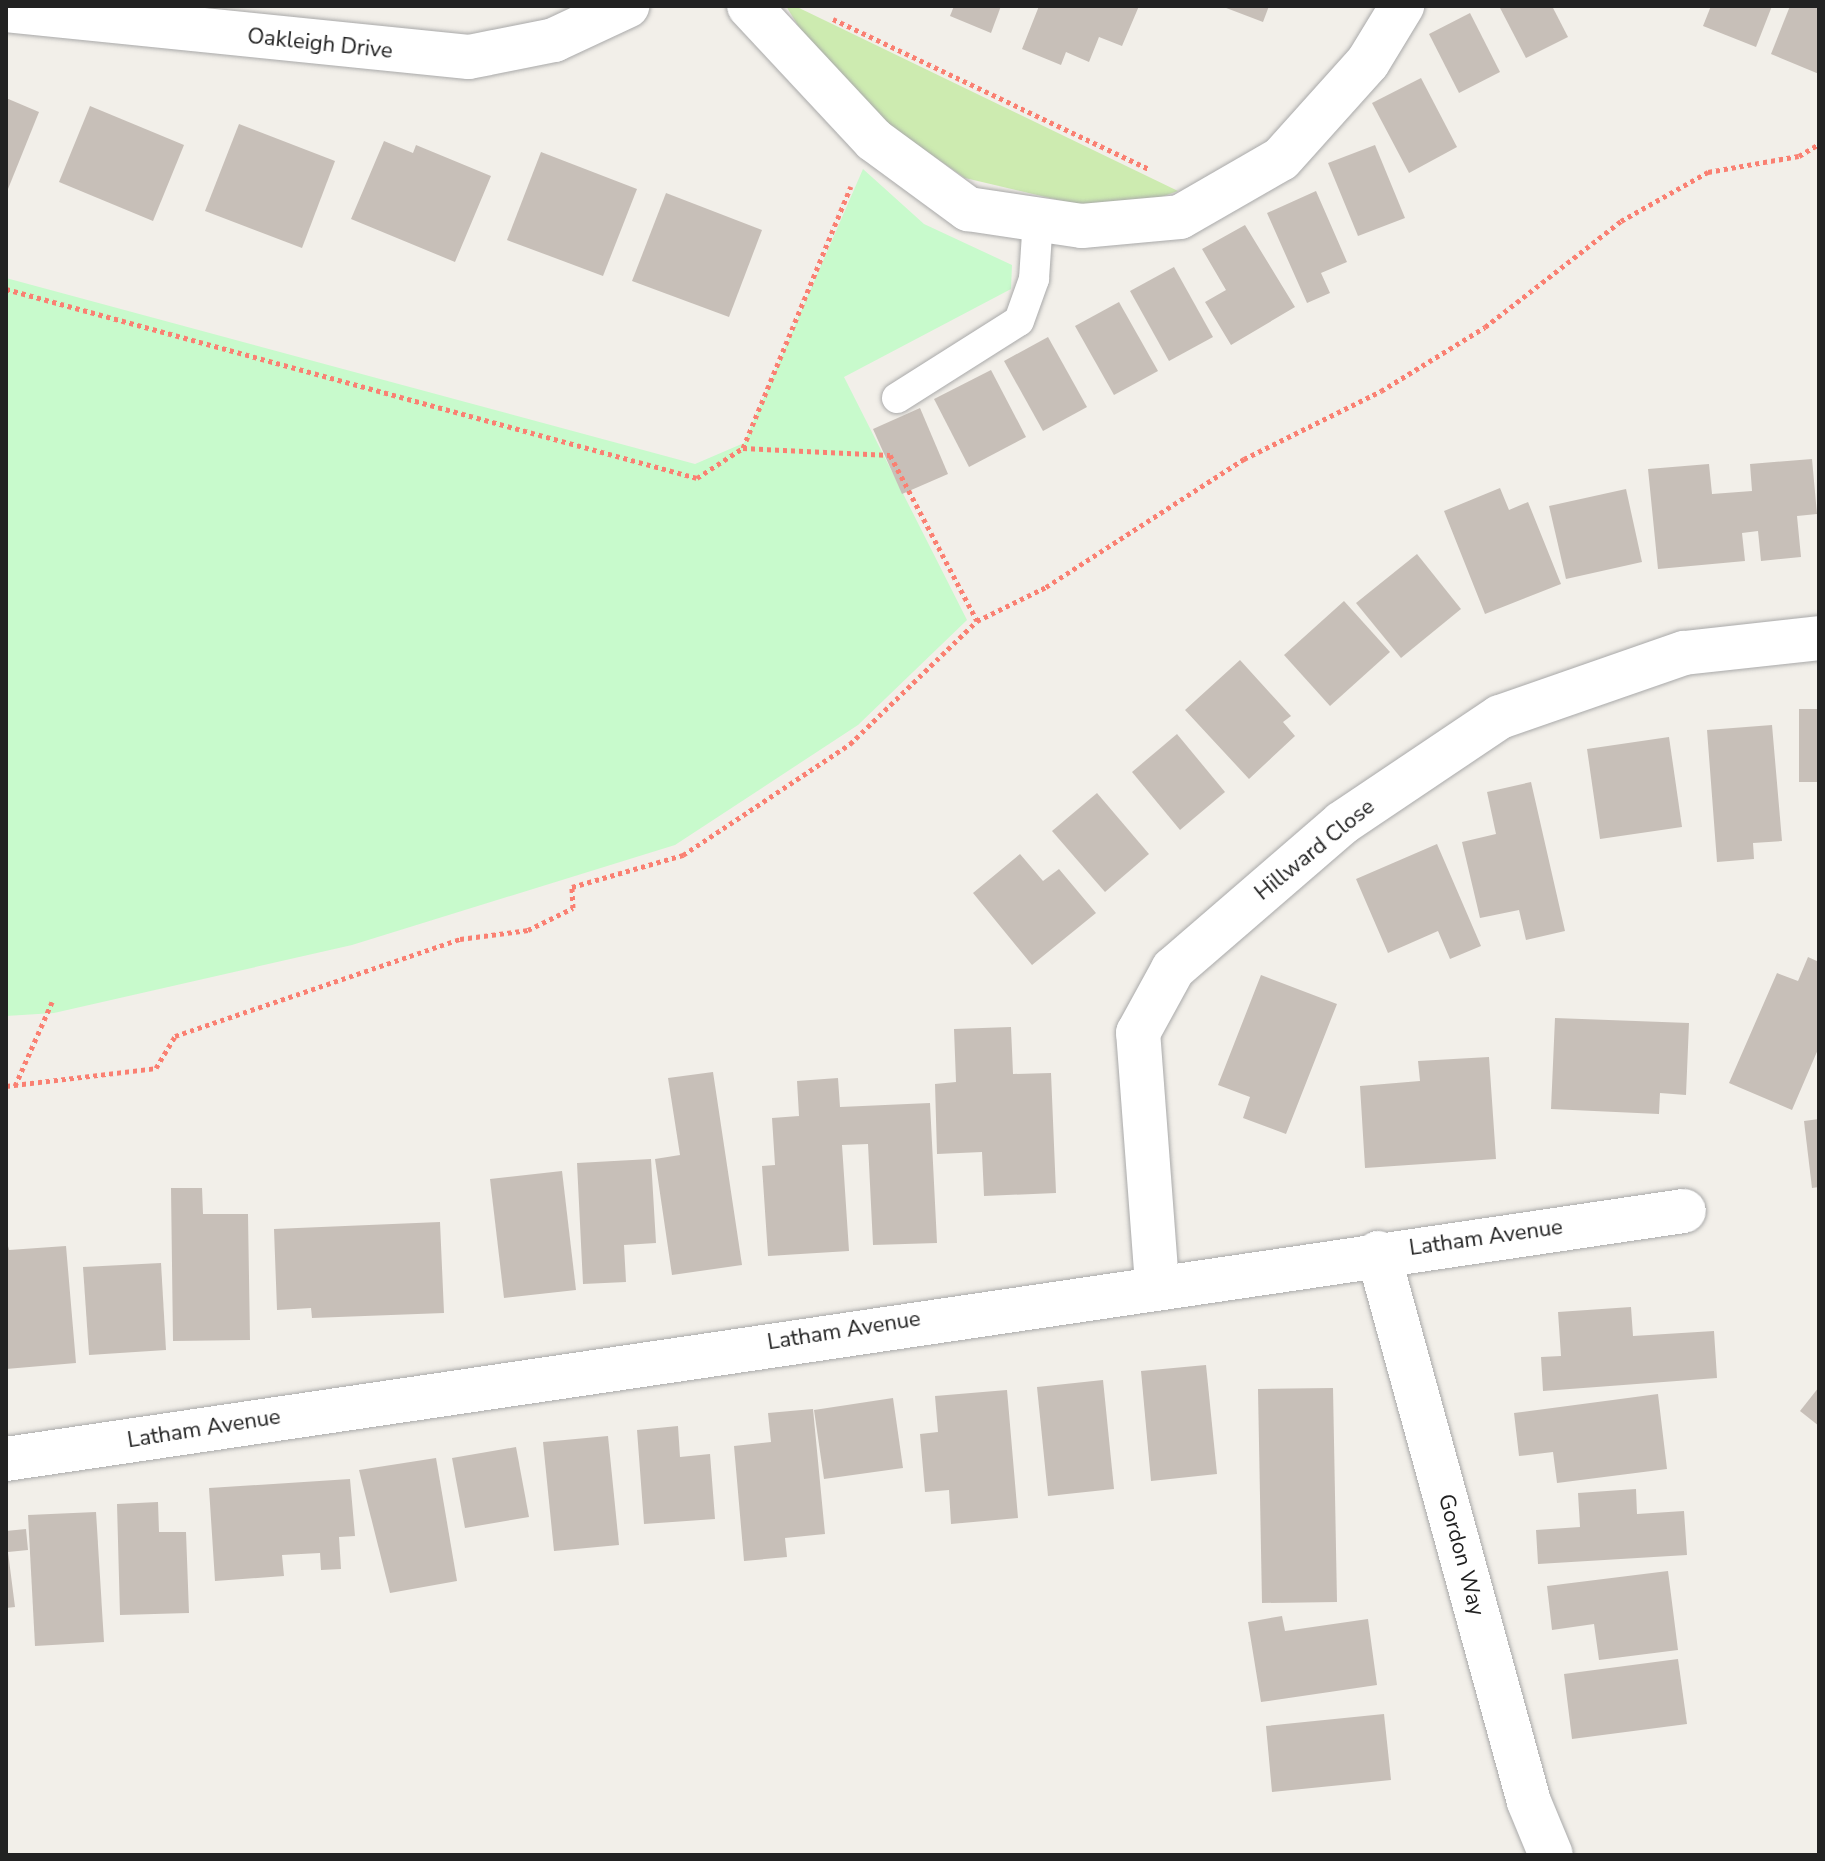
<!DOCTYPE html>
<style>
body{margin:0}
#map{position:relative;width:1825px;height:1861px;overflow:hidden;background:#f2efe9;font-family:"Nunito Sans",sans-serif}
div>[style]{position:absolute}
.grass>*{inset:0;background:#cdebb0}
.park>*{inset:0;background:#c8facc}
.building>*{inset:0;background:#c7bfb8}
.path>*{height:5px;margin-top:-2.5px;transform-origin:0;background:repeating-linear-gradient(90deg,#fa8072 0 4px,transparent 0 8px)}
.roads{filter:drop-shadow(0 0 2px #a9a9a9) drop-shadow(0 0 2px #a9a9a9)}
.lane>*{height:30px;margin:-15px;padding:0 15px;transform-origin:15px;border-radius:15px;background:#fff}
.street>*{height:44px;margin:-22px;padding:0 22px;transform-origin:22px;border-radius:22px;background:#fff}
span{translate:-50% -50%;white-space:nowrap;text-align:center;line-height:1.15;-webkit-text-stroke:6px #fff;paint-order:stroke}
.street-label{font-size:22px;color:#222}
.frame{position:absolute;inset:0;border:8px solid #222;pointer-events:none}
</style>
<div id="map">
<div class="grass">
<div style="clip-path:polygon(786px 6px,795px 6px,1178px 191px,1133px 207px,1088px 207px,965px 178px,886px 123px,810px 45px)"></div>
</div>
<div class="park">
<div style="clip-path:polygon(863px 169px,924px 224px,1012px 265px,1011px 289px,844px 377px,967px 620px,858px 725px,675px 845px,352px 945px,54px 1013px,6px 1016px,6px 278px,695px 464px,744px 443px)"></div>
</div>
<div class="building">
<div style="clip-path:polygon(954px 6px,1001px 6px,991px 33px,950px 16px)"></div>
<div style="clip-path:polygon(1039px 6px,1139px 6px,1122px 46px,1099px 37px,1089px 62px,1066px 52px,1061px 65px,1022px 49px)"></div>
<div style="clip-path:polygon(1221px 6px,1269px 6px,1263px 22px)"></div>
<div style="clip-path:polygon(1499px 6px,1552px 6px,1568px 37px,1526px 58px)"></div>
<div style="clip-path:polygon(1711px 6px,1772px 6px,1756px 47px,1703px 26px)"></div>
<div style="clip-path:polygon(1790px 6px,1819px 6px,1819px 74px,1771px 54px)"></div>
<div style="clip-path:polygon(1470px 13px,1500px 72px,1459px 93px,1429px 34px)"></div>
<div style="clip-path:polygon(1421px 78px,1457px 147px,1409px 173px,1372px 103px)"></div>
<div style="clip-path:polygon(6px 98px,39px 112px,6px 194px)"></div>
<div style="clip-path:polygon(90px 106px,184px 145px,153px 221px,59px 182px)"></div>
<div style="clip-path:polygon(239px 124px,335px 161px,302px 248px,205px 211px)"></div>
<div style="clip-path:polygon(384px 141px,413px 153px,416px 145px,491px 176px,455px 262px,351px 219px)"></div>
<div style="clip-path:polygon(1375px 145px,1405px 218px,1358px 236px,1328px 163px)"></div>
<div style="clip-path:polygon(541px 152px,637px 189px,603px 276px,507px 240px)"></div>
<div style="clip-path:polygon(1316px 191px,1347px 262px,1321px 273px,1330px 293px,1307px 303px,1267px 213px)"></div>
<div style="clip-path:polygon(666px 193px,762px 230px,729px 317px,632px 281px)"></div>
<div style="clip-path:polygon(1245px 225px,1295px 307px,1231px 345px,1205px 302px,1226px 290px,1202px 249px)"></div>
<div style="clip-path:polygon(1174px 267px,1213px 337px,1169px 361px,1130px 291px)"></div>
<div style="clip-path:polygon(1119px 302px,1158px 371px,1114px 395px,1075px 326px)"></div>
<div style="clip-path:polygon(1048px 337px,1087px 407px,1043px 431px,1004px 361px)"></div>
<div style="clip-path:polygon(991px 370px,1026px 437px,969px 467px,934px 399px)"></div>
<div style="clip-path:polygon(920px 408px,948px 474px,902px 494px,873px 429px)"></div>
<div style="clip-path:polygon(1812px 459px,1817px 514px,1797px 516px,1801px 557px,1761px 561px,1758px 531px,1742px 533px,1745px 561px,1658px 569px,1648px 469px,1709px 464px,1712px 494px,1752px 491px,1750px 464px)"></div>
<div style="clip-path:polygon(1500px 488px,1509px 510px,1528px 502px,1561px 584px,1485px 614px,1444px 511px)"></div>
<div style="clip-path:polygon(1626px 489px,1642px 562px,1566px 579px,1549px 506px)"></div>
<div style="clip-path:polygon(1417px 554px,1461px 609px,1401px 658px,1356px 603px)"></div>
<div style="clip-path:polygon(1344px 601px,1390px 652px,1330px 706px,1284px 655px)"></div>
<div style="clip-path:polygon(1240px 660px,1291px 716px,1283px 722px,1295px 736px,1249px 779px,1185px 710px)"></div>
<div style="clip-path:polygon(1799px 709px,1819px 709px,1819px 782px,1799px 782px)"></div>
<div style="clip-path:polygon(1772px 725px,1782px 841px,1753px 843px,1754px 859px,1717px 862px,1707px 730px)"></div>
<div style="clip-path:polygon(1177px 734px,1225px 792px,1180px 830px,1132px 772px)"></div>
<div style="clip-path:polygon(1669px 737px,1682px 827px,1600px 839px,1587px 749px)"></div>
<div style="clip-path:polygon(1531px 782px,1565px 931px,1526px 940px,1519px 910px,1480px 918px,1462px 842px,1496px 834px,1487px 792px)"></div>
<div style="clip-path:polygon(1097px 793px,1149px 854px,1105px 892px,1052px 831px)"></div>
<div style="clip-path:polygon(1437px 844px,1481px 946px,1450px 959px,1438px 931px,1388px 953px,1356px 879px)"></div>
<div style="clip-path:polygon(1020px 854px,1043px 881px,1059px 869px,1096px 913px,1032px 965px,973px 893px)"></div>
<div style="clip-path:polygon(1808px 957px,1819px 962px,1819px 1047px,1792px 1110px,1729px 1083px,1777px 973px,1798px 981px)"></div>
<div style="clip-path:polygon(1261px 975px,1337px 1004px,1286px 1134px,1243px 1118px,1250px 1097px,1218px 1085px)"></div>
<div style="clip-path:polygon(1555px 1018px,1689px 1023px,1686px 1095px,1660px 1093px,1659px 1114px,1551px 1109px)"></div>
<div style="clip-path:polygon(1011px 1027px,1013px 1074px,1051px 1073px,1056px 1193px,984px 1196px,982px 1152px,937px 1154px,935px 1084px,956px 1082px,954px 1029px)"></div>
<div style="clip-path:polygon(1489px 1057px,1496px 1159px,1365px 1168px,1360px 1086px,1420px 1081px,1418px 1061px)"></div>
<div style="clip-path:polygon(713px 1072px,742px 1265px,672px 1275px,655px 1159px,680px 1155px,668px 1078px)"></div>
<div style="clip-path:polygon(838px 1078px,840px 1107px,930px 1103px,937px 1243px,873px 1245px,868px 1144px,842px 1145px,849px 1251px,768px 1256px,762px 1166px,775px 1165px,772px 1118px,799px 1116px,797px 1081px)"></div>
<div style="clip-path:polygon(1819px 1119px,1819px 1187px,1812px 1188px,1804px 1121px)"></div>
<div style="clip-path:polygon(651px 1159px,656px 1243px,624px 1245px,626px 1282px,583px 1284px,577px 1163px)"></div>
<div style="clip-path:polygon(562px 1171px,576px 1290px,504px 1298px,490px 1179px)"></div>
<div style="clip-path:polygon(171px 1188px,202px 1188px,203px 1214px,248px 1214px,250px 1340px,173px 1341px)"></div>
<div style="clip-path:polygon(440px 1222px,444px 1313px,312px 1318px,311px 1308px,277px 1310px,274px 1229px)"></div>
<div style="clip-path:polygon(6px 1238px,9px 1250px,66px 1246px,76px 1363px,6px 1369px)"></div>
<div style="clip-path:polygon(161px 1263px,166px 1350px,89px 1355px,83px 1267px)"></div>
<div style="clip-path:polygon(1631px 1307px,1633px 1336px,1714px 1331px,1717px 1378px,1543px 1391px,1541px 1357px,1561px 1356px,1558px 1312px)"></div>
<div style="clip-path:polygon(1206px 1365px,1217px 1474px,1151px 1481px,1141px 1371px)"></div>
<div style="clip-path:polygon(1103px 1380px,1114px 1489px,1048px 1496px,1037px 1387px)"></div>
<div style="clip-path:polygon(1819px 1387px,1819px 1426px,1800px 1411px)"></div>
<div style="clip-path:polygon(1333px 1388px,1337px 1602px,1262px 1603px,1258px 1389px)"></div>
<div style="clip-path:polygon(1007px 1390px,1018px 1518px,951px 1524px,949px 1490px,925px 1492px,920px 1434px,938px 1432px,935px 1396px)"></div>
<div style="clip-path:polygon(1658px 1394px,1667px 1469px,1557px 1483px,1553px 1452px,1519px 1456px,1514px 1413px)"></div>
<div style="clip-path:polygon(893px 1398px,903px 1468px,824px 1479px,814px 1410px)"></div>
<div style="clip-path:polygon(813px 1409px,825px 1534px,785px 1538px,787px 1557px,744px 1561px,734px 1446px,771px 1442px,768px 1413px)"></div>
<div style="clip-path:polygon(678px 1426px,680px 1457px,710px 1454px,715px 1519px,644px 1524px,637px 1430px)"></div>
<div style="clip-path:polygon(608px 1436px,619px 1545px,554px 1551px,543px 1442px)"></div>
<div style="clip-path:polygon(516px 1447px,529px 1517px,465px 1528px,452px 1458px)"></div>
<div style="clip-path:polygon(436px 1458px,457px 1581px,390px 1593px,359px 1470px)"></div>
<div style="clip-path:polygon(350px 1479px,355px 1536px,339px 1537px,341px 1569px,321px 1570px,320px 1553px,282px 1555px,284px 1576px,215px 1581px,209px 1488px)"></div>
<div style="clip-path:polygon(1636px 1489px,1637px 1514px,1684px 1511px,1687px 1555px,1538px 1564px,1536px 1530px,1580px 1527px,1578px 1493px)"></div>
<div style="clip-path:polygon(158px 1502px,159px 1532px,186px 1532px,189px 1613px,120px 1615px,117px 1504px)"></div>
<div style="clip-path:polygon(96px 1512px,104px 1642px,35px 1646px,28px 1515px)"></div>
<div style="clip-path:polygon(26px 1529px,28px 1550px,8px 1552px,15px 1607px,6px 1608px,6px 1531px)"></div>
<div style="clip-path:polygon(1668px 1571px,1678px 1650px,1599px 1660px,1594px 1624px,1552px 1630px,1547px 1586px)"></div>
<div style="clip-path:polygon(1282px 1616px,1285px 1631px,1368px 1619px,1377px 1685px,1261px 1702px,1248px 1622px)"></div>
<div style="clip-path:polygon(1678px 1659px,1687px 1724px,1572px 1739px,1564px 1674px)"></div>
<div style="clip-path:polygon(1384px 1714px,1391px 1780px,1272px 1792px,1266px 1726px)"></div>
</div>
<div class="path">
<div style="left:833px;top:19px;width:350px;rotate:25.4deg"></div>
<div style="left:6px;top:289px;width:716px;rotate:15.3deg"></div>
<div style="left:697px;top:478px;width:55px;rotate:-33.1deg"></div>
<div style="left:743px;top:448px;width:283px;rotate:-67.6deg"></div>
<div style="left:743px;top:448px;width:147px;rotate:2.7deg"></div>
<div style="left:890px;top:455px;width:187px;rotate:62.3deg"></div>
<div style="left:6px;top:1086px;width:151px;rotate:-6.8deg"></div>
<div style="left:156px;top:1068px;width:37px;rotate:-59deg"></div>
<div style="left:175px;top:1036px;width:301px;rotate:-18.8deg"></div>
<div style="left:460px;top:939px;width:69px;rotate:-7.5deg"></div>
<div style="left:528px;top:930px;width:50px;rotate:-26.1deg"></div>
<div style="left:573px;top:908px;width:21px;rotate:-93deg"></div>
<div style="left:572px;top:887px;width:116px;rotate:-16.1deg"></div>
<div style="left:683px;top:855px;width:201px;rotate:-33.6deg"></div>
<div style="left:850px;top:744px;width:177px;rotate:-44.1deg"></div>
<div style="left:977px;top:621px;width:77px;rotate:-26.2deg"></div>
<div style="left:1046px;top:587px;width:236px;rotate:-32.9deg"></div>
<div style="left:1244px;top:459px;width:153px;rotate:-26.4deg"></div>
<div style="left:1381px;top:391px;width:122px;rotate:-31.6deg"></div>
<div style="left:1485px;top:327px;width:172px;rotate:-37.9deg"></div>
<div style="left:1621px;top:221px;width:100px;rotate:-29.4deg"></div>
<div style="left:1708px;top:172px;width:92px;rotate:-10deg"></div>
<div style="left:1799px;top:156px;width:23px;rotate:-31deg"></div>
<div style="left:15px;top:1086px;width:92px;rotate:-66.2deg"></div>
</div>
<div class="roads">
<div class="lane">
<div style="left:897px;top:398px;width:144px;rotate:-32.3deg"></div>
<div style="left:1019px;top:321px;width:45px;rotate:-70.3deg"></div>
<div style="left:1034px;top:279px;width:60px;rotate:-86.2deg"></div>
</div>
<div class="street">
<div style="left:749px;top:6px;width:183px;rotate:47deg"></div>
<div style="left:874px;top:140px;width:117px;rotate:36.3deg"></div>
<div style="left:968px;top:209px;width:115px;rotate:8.5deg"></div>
<div style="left:1082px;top:226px;width:98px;rotate:-5.2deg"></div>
<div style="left:1180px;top:217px;width:116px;rotate:-29.9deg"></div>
<div style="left:1281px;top:159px;width:130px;rotate:-48.1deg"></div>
<div style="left:1368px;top:62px;width:66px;rotate:-58.7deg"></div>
<div style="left:6px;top:10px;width:465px;rotate:5.8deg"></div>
<div style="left:469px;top:57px;width:87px;rotate:-11.3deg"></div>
<div style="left:554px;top:40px;width:81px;rotate:-25deg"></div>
<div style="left:1378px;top:1253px;width:569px;rotate:74.62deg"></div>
<div style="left:1529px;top:1802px;width:57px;rotate:67.5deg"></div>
<div style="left:1157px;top:1284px;width:252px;rotate:-94.3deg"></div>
<div style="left:1138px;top:1033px;width:73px;rotate:-61.3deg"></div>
<div style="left:1173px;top:969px;width:223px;rotate:-40.8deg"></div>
<div style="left:1342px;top:823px;width:190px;rotate:-33.9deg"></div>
<div style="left:1500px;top:717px;width:195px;rotate:-19.2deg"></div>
<div style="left:1684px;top:653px;width:136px;rotate:-6.3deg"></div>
<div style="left:6px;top:1459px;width:1696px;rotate:-8.41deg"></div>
</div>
</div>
<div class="street-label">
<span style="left:320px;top:44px;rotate:6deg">Oakleigh Drive</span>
<span style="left:1315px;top:850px;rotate:-39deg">Hillward Close</span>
<span style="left:1486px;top:1238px;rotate:-8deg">Latham Avenue</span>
<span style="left:844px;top:1331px;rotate:-9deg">Latham Avenue</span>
<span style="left:204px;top:1429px;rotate:-9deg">Latham Avenue</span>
<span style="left:1461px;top:1555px;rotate:75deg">Gordon Way</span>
</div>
<div class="frame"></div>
</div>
